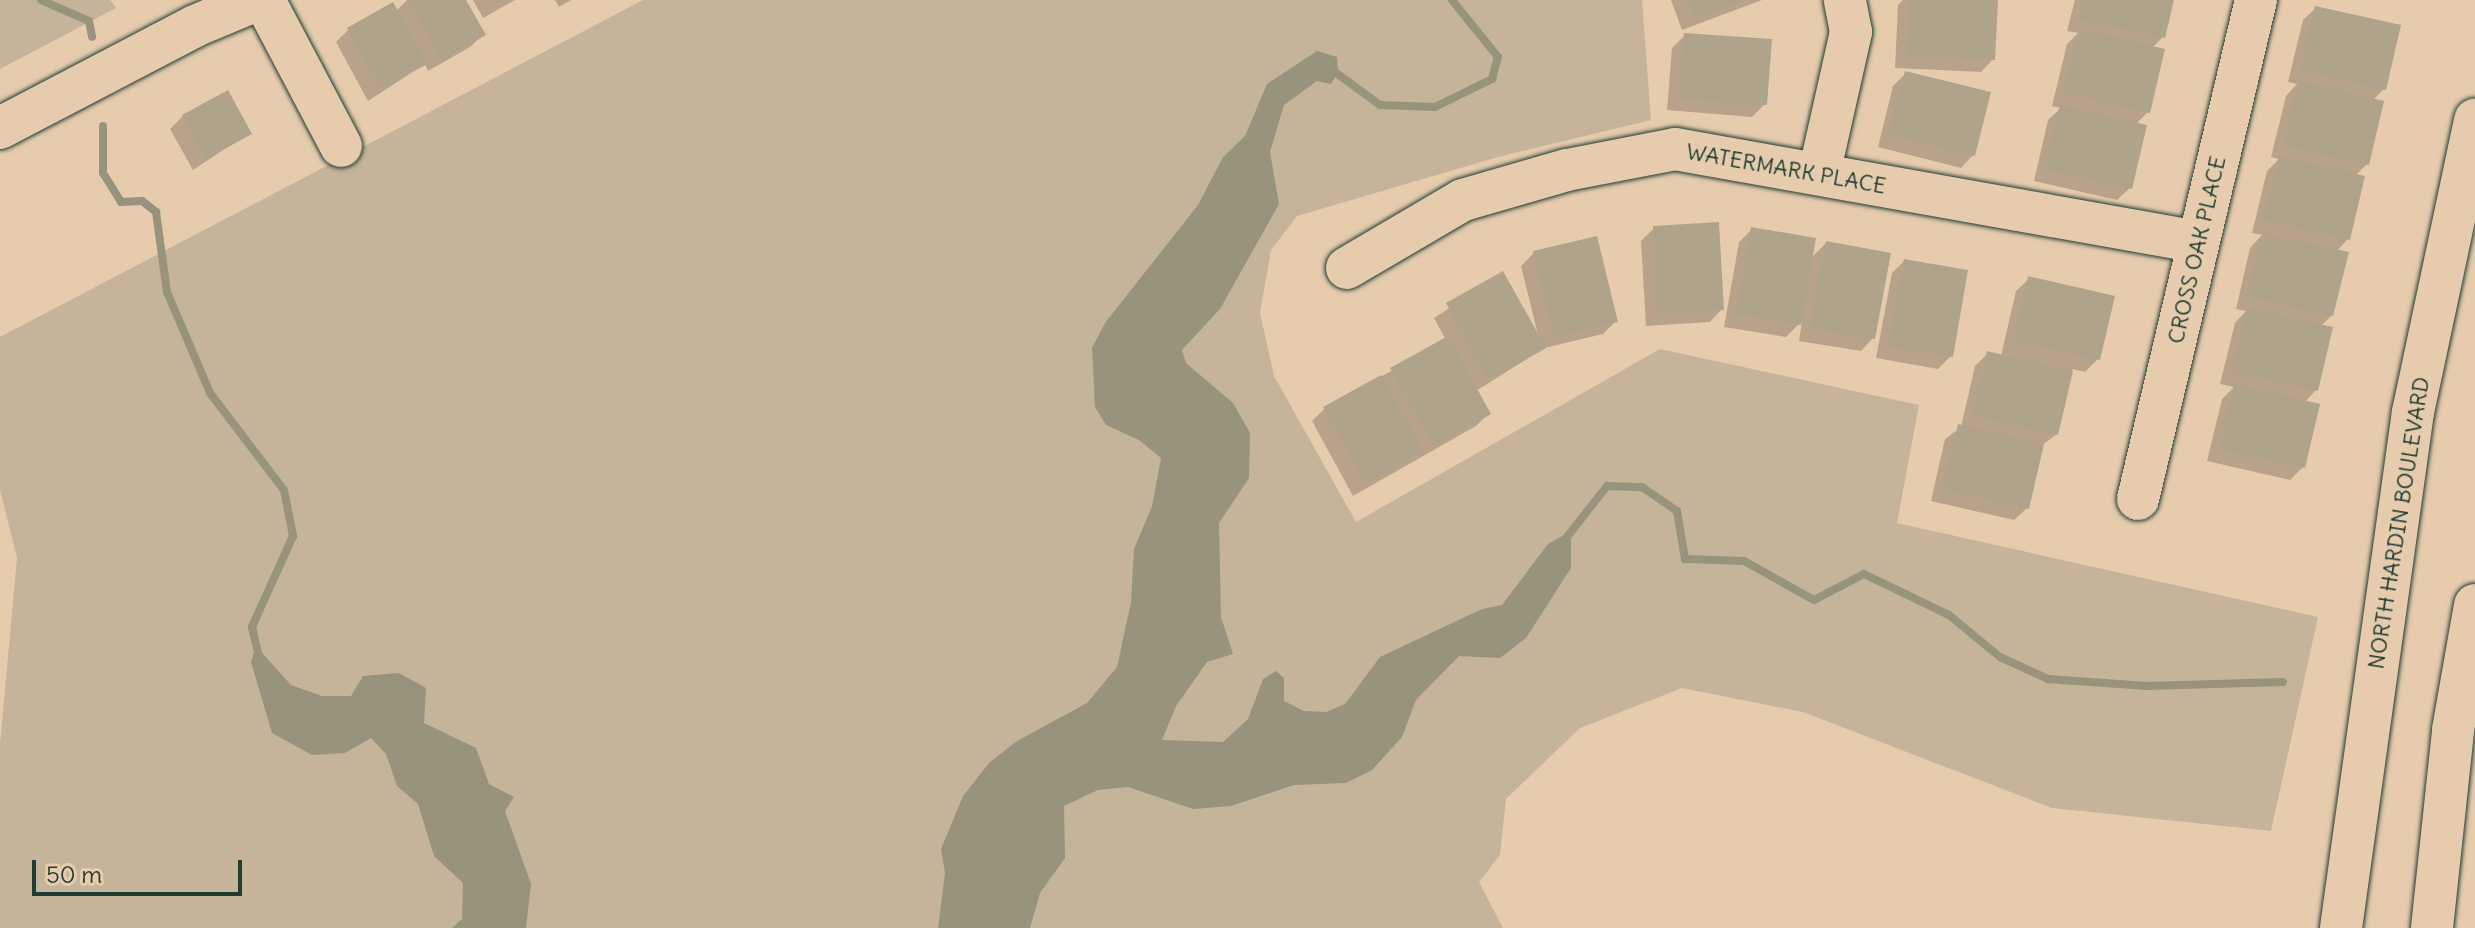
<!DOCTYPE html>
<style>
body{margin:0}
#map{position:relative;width:2475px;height:928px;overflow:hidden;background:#e6ccad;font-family:Delius,sans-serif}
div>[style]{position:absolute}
.green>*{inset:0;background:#c5b49a}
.water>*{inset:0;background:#97937d}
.shadow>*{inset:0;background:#0003}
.stream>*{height:8px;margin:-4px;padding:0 4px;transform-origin:4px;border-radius:4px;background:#97937d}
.building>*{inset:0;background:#afa38b}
.roads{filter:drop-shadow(0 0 2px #1f3d34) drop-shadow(0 0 2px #1f3d34)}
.minor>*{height:42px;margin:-21px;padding:0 21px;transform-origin:21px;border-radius:21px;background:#e6ccad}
span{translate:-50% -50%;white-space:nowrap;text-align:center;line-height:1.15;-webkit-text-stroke:8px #e6ccad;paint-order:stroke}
.street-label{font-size:22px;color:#1f3d34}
.scale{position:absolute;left:32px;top:860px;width:210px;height:36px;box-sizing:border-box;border:4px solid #1f3d34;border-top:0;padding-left:10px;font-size:24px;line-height:28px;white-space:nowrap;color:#1f3d34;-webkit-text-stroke:6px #e6ccad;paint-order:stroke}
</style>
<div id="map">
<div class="green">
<div style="clip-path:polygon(0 0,110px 0,116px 8px,0 69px)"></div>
<div style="clip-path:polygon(643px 0,1642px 0,1651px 120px,1498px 157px,1297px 216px,1271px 250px,1260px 313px,1274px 376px,1356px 522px,1660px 349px,1919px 405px,1897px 523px,2318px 617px,2271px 831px,2052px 808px,1803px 712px,1682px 688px,1580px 728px,1506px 799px,1500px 855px,1479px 882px,1503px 928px,0 928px,0 744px,17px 558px,0 490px,0 337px)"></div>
</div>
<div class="water">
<div style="clip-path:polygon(1317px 51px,1337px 57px,1338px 72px,1331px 84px,1317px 81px,1284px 105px,1270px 152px,1279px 204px,1220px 309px,1182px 350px,1186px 363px,1233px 403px,1250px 433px,1249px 478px,1219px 523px,1221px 617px,1233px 654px,1207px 662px,1176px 706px,1162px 740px,1223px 742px,1248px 719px,1263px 679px,1276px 671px,1284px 678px,1284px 701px,1304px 711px,1326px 712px,1345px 704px,1380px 657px,1482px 609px,1502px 605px,1548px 544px,1571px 531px,1571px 568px,1526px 638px,1500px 658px,1459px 656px,1416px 700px,1402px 737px,1372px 770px,1346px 783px,1294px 785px,1231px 806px,1193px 809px,1128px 787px,1098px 790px,1064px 806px,1065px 858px,1040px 893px,1030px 928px,938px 928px,945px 873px,941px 849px,963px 796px,989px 763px,1017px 741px,1087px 703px,1117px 667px,1131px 602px,1134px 549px,1152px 506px,1161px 458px,1139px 440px,1106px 425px,1095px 407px,1092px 348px,1105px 323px,1198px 205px,1223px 157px,1245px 136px,1267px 84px)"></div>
<div style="clip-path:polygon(256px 646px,291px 685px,322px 696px,351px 696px,363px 676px,399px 673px,426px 688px,424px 723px,476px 748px,489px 784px,514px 797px,505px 811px,531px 884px,526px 928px,452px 928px,462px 919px,463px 883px,434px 856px,418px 804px,397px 786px,386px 754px,371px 738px,345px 753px,312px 755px,272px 733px,251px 662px)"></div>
</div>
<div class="shadow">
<div style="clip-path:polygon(407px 0,464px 0,483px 35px,470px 47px,428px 71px,425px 64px,368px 101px,336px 42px,348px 30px,396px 11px)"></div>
<div style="clip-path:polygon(473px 0,515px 0,483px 18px)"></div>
<div style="clip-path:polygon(555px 0,571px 0,559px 7px)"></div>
<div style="clip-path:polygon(1671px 0,1762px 0,1682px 30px)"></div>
<div style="clip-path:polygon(1903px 0,1996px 0,1993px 59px,1981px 72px,1895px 68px,1898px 5px)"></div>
<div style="clip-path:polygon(2075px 0,2172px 0,2163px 37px,2152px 48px,2148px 112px,2136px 124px,2130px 188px,2117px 200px,2034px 181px,2048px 120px,2061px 108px,2052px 106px,2067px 44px,2078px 33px,2067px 31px)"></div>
<div style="clip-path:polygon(2316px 8px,2384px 89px,2373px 100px,2367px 164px,2355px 176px,2348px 239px,2336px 252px,2332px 315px,2320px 327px,2316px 390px,2304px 403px,2303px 467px,2290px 480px,2207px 461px,2222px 399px,2234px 387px,2220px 384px,2235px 323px,2246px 311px,2236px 309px,2250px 248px,2262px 235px,2252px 233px,2267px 171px,2279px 159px,2271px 157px,2286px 96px,2297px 84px,2288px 82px,2303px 20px)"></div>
<div style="clip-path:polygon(1685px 35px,1765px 104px,1752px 117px,1667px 110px,1672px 48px)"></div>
<div style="clip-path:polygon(1906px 73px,1973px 155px,1961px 168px,1878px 147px,1893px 86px)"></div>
<div style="clip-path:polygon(183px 116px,249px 133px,193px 170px,170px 129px)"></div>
<div style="clip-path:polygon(1654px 228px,1722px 309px,1710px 322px,1646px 326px,1641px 241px)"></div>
<div style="clip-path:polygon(1752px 229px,1810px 259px,1826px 243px,1873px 338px,1861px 351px,1799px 341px,1802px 321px,1786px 337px,1724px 327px,1739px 242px)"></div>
<div style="clip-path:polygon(1534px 253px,1616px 321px,1603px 334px,1544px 348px,1476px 391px,1489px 413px,1476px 426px,1353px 496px,1312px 421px,1324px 409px,1446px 340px,1434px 318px,1503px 274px,1538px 335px,1521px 266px)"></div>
<div style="clip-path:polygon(1904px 261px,1951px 356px,1938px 369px,1876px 358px,1892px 273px)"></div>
<div style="clip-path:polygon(2029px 279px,2098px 359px,2085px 372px,2072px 369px,2057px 434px,2041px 446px,2027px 508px,2014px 520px,1931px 501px,1945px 439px,1961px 427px,1975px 366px,1988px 353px,2001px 356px,2016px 291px)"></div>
</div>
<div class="stream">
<div style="left:41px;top:0;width:52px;rotate:23.6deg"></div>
<div style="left:89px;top:21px;width:16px;rotate:79deg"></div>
<div style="left:1328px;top:67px;width:64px;rotate:36.2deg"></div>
<div style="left:1380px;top:105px;width:55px;rotate:2.1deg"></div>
<div style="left:1435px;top:107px;width:64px;rotate:-26.2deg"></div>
<div style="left:1492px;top:79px;width:23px;rotate:-75deg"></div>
<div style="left:1498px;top:57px;width:73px;rotate:-128.9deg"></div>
<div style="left:103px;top:126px;width:47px;rotate:90deg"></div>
<div style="left:103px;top:173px;width:34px;rotate:58deg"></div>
<div style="left:121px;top:202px;width:21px;rotate:-3deg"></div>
<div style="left:142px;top:201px;width:18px;rotate:38deg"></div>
<div style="left:156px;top:212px;width:81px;rotate:82.2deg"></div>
<div style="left:167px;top:292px;width:110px;rotate:66.9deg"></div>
<div style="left:210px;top:393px;width:122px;rotate:52.7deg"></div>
<div style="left:284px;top:490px;width:47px;rotate:78.9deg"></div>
<div style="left:293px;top:536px;width:100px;rotate:114.3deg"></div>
<div style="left:252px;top:627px;width:28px;rotate:77deg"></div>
<div style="left:1567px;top:537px;width:65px;rotate:-51.9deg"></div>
<div style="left:1607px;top:486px;width:35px;rotate:2deg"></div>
<div style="left:1642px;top:487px;width:42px;rotate:34.4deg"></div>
<div style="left:1677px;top:511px;width:49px;rotate:80.5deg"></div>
<div style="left:1685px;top:559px;width:59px;rotate:1.9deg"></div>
<div style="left:1744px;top:561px;width:80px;rotate:29.1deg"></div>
<div style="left:1814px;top:600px;width:56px;rotate:-27.5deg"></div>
<div style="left:1864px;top:574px;width:94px;rotate:25.8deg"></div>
<div style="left:1949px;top:615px;width:66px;rotate:39.5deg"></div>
<div style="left:2000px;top:657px;width:53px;rotate:24.6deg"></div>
<div style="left:2048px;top:679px;width:99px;rotate:4deg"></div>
<div style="left:2147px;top:686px;width:136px;rotate:-1.7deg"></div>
</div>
<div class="building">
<div style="clip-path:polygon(408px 0,466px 0,486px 35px,441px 59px)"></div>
<div style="clip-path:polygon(1688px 0,1744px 0,1695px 19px)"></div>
<div style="clip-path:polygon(1910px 0,1998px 0,1995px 60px,1907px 56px)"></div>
<div style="clip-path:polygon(2083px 0,2174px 0,2165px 38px,2079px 19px)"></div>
<div style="clip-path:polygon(393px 2px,427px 64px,381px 89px,347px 28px)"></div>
<div style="clip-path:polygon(2315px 6px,2401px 25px,2386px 90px,2300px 70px)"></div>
<div style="clip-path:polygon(2079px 29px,2165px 49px,2150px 113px,2063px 93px)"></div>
<div style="clip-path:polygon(1684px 33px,1772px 39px,1767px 105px,1679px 98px)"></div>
<div style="clip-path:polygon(1905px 71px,1991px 92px,1975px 156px,1889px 135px)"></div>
<div style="clip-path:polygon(2298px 81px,2384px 101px,2369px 165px,2283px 145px)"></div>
<div style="clip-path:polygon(228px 90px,252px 134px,206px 159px,182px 115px)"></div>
<div style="clip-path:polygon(2060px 105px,2147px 125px,2132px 189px,2045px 169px)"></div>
<div style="clip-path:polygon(2279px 156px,2365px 176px,2350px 240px,2264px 220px)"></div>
<div style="clip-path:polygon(1719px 222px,1724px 310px,1658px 314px,1653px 226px)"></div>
<div style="clip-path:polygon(1751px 227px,1816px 238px,1801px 325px,1736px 314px)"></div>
<div style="clip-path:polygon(2262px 233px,2349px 252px,2333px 316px,2247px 296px)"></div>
<div style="clip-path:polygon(1597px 236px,1618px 322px,1554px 337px,1533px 251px)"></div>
<div style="clip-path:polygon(1826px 241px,1891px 253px,1875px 339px,1810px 328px)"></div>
<div style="clip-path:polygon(1904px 259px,1968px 270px,1953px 357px,1888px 346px)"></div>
<div style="clip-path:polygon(1503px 271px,1546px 348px,1488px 381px,1446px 303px)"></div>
<div style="clip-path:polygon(2028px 276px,2115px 296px,2100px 360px,2013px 340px)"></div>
<div style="clip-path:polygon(2247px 308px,2333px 327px,2318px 391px,2232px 372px)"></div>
<div style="clip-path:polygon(1448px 336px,1491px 414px,1434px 446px,1390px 368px)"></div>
<div style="clip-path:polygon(1987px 351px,2073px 371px,2058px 435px,1972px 415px)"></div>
<div style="clip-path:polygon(1381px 375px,1424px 452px,1366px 484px,1323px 407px)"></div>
<div style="clip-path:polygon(2234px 384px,2320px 404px,2305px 468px,2219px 449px)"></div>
<div style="clip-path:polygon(1958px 424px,2044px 444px,2029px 509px,1943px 489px)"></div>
</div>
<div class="roads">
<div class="minor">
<div style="left:264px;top:0;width:165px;rotate:62.2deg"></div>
<div style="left:0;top:128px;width:220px;rotate:-27.6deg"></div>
<div style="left:195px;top:26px;width:67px;rotate:-22.8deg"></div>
<div style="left:1819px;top:174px;width:146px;rotate:-77.3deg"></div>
<div style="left:1851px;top:32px;width:33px;rotate:-101deg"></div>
<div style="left:1347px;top:268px;width:134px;rotate:-30.4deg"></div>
<div style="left:1463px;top:200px;width:108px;rotate:-16.1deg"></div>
<div style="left:1567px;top:170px;width:110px;rotate:-11deg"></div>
<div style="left:1675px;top:149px;width:531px;rotate:10.08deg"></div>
<div style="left:2138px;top:499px;width:513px;rotate:-76.7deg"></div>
<div style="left:2341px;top:928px;width:521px;rotate:-82.06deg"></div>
<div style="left:2413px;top:412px;width:299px;rotate:-78deg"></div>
<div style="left:2432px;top:928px;width:199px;rotate:-83.9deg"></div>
<div style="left:2453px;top:730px;width:127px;rotate:-80deg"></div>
</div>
</div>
<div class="street-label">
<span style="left:1786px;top:169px;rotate:10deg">WATERMARK PLACE</span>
<span style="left:2197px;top:250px;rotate:-77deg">CROSS OAK PLACE</span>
<span style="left:2399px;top:523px;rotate:-81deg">NORTH HARDIN BOULEVARD</span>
</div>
<div class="scale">50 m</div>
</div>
